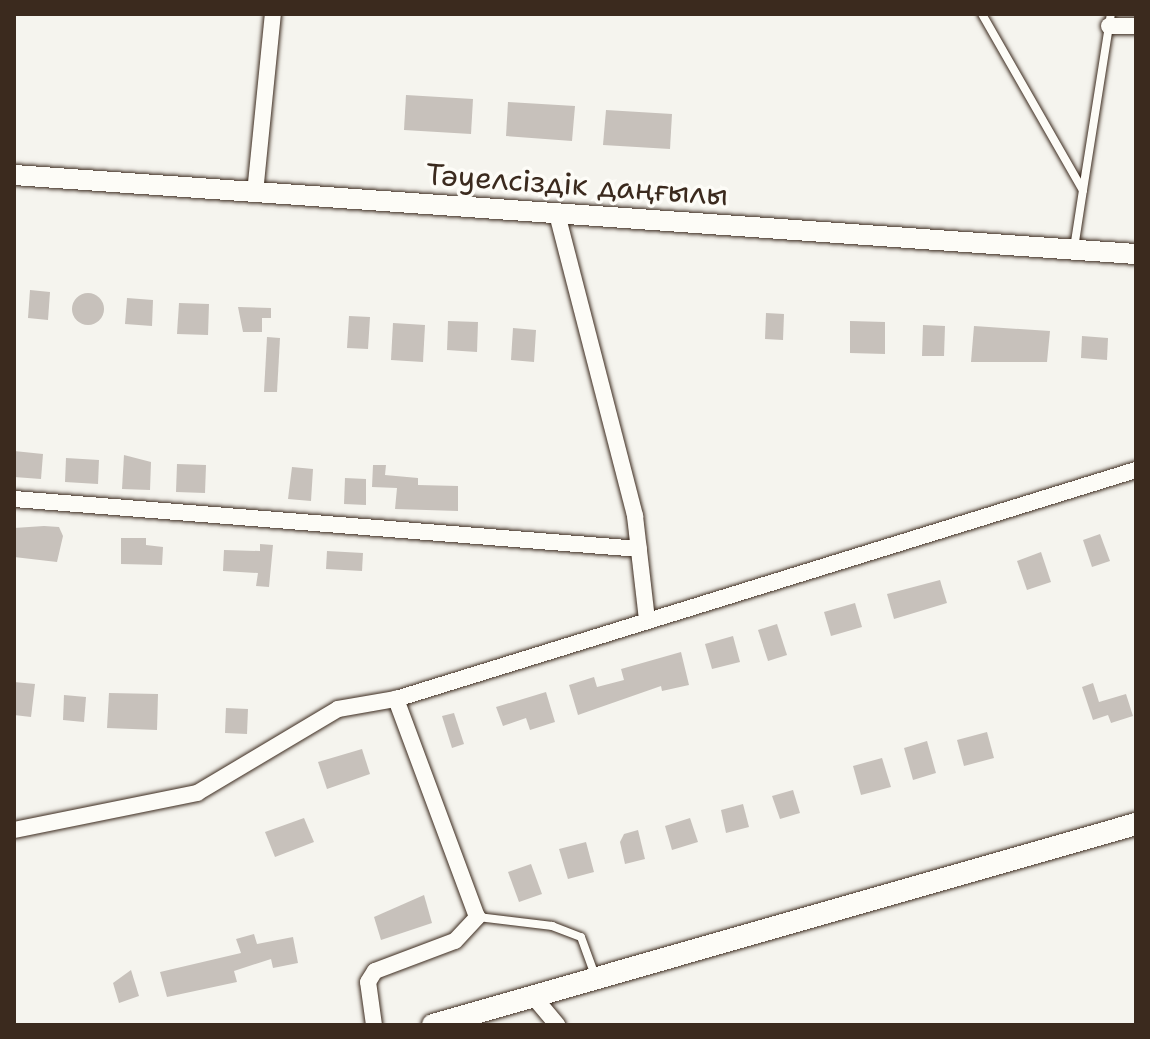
<!DOCTYPE html>
<meta charset="utf-8">
<style>
body{margin:0}
#map{position:relative;width:1150px;height:1039px;overflow:hidden;background:#f5f4ee;font-family:"Shantell Sans",sans-serif}
div>[style]{position:absolute}
.building>*{inset:0;background:#c7c1bb}
.round{border-radius:50%}
.roads{filter:drop-shadow(0 0 2px #3b2a1e) drop-shadow(0 0 2px #3b2a1e)}
.service>*{height:8px;margin:-4px;padding:0 4px;transform-origin:4px;border-radius:4px;background:#fdfcf7}
.minor>*{height:16px;margin:-8px;padding:0 8px;transform-origin:8px;border-radius:8px;background:#fdfcf7}
.tertiary>*{height:20px;margin:-10px;padding:0 10px;transform-origin:10px;border-radius:10px;background:#fdfcf7}
.secondary>*{height:22px;margin:-11px;padding:0 11px;transform-origin:11px;border-radius:11px;background:#fdfcf7}
span{translate:-50% -50%;white-space:nowrap;text-align:center;line-height:1.15;-webkit-text-stroke:7px #fdfcf7;paint-order:stroke}
.street-label{font-size:30px;color:#3b2a1e}
.frame{position:absolute;inset:0;border:16px solid #3b2a1e;pointer-events:none}
</style>
<div id="map">
<div class="building">
<div style="clip-path:polygon(406px 95px,473px 99px,471px 134px,404px 130px)"></div>
<div style="clip-path:polygon(508px 102px,575px 106px,572px 141px,506px 136px)"></div>
<div style="clip-path:polygon(606px 110px,672px 114px,670px 149px,603px 145px)"></div>
<div style="clip-path:polygon(30px 290px,50px 292px,48px 320px,28px 318px)"></div>
<div class="round" style="left:72px;top:293px;width:32px;height:32px"></div>
<div style="clip-path:polygon(127px 298px,153px 300px,152px 326px,125px 324px)"></div>
<div style="clip-path:polygon(179px 303px,209px 304px,208px 335px,177px 334px)"></div>
<div style="clip-path:polygon(238px 307px,271px 308px,271px 318px,262px 318px,262px 332px,243px 332px)"></div>
<div style="clip-path:polygon(766px 313px,784px 314px,783px 340px,765px 339px)"></div>
<div style="clip-path:polygon(349px 316px,370px 317px,368px 349px,347px 348px)"></div>
<div style="clip-path:polygon(448px 321px,478px 322px,477px 352px,447px 350px)"></div>
<div style="clip-path:polygon(850px 321px,885px 322px,885px 354px,850px 353px)"></div>
<div style="clip-path:polygon(393px 323px,425px 325px,423px 362px,391px 360px)"></div>
<div style="clip-path:polygon(923px 325px,945px 326px,944px 356px,922px 356px)"></div>
<div style="clip-path:polygon(974px 326px,1050px 331px,1047px 362px,971px 362px)"></div>
<div style="clip-path:polygon(513px 328px,536px 330px,534px 362px,511px 360px)"></div>
<div style="clip-path:polygon(1082px 336px,1108px 338px,1107px 360px,1081px 358px)"></div>
<div style="clip-path:polygon(267px 337px,280px 338px,277px 392px,264px 392px)"></div>
<div style="clip-path:polygon(14px 451px,43px 454px,41px 479px,14px 477px)"></div>
<div style="clip-path:polygon(124px 455px,151px 462px,150px 490px,122px 489px)"></div>
<div style="clip-path:polygon(66px 458px,99px 460px,98px 484px,65px 482px)"></div>
<div style="clip-path:polygon(177px 464px,206px 465px,205px 493px,176px 492px)"></div>
<div style="clip-path:polygon(373px 465px,386px 465px,385px 475px,418px 478px,418px 485px,458px 486px,458px 511px,395px 509px,397px 488px,372px 487px)"></div>
<div style="clip-path:polygon(292px 467px,313px 469px,311px 501px,288px 499px)"></div>
<div style="clip-path:polygon(345px 478px,366px 479px,366px 505px,344px 504px)"></div>
<div style="clip-path:polygon(44px 526px,59px 527px,63px 536px,57px 562px,14px 557px,14px 528px)"></div>
<div style="clip-path:polygon(1100px 534px,1110px 561px,1092px 567px,1083px 540px)"></div>
<div style="clip-path:polygon(121px 538px,146px 538px,146px 545px,163px 547px,162px 565px,121px 564px)"></div>
<div style="clip-path:polygon(260px 544px,273px 545px,269px 587px,256px 586px,258px 573px,223px 571px,224px 550px,260px 551px)"></div>
<div style="clip-path:polygon(327px 551px,363px 553px,362px 571px,326px 569px)"></div>
<div style="clip-path:polygon(1041px 552px,1051px 582px,1027px 590px,1017px 561px)"></div>
<div style="clip-path:polygon(940px 580px,947px 603px,894px 619px,887px 594px)"></div>
<div style="clip-path:polygon(855px 603px,862px 627px,831px 636px,824px 612px)"></div>
<div style="clip-path:polygon(777px 624px,787px 655px,768px 661px,758px 630px)"></div>
<div style="clip-path:polygon(733px 636px,740px 662px,712px 669px,705px 644px)"></div>
<div style="clip-path:polygon(681px 652px,689px 685px,662px 691px,661px 686px,578px 715px,569px 685px,594px 677px,597px 687px,624px 680px,621px 669px)"></div>
<div style="clip-path:polygon(14px 682px,35px 684px,31px 717px,14px 715px)"></div>
<div style="clip-path:polygon(1093px 683px,1099px 702px,1126px 694px,1133px 716px,1111px 723px,1108px 715px,1093px 720px,1082px 687px)"></div>
<div style="clip-path:polygon(546px 692px,555px 722px,530px 730px,526px 718px,503px 726px,496px 707px)"></div>
<div style="clip-path:polygon(109px 693px,158px 694px,157px 730px,107px 728px)"></div>
<div style="clip-path:polygon(64px 695px,86px 697px,84px 722px,63px 720px)"></div>
<div style="clip-path:polygon(226px 708px,248px 709px,247px 734px,225px 733px)"></div>
<div style="clip-path:polygon(454px 713px,464px 744px,452px 748px,442px 716px)"></div>
<div style="clip-path:polygon(987px 732px,994px 758px,964px 766px,957px 740px)"></div>
<div style="clip-path:polygon(927px 741px,936px 773px,913px 780px,904px 748px)"></div>
<div style="clip-path:polygon(362px 749px,370px 774px,327px 789px,318px 762px)"></div>
<div style="clip-path:polygon(882px 758px,891px 787px,861px 795px,853px 766px)"></div>
<div style="clip-path:polygon(793px 790px,800px 813px,780px 819px,772px 796px)"></div>
<div style="clip-path:polygon(743px 804px,749px 827px,726px 833px,721px 810px)"></div>
<div style="clip-path:polygon(304px 818px,314px 842px,275px 857px,265px 832px)"></div>
<div style="clip-path:polygon(690px 818px,698px 842px,672px 850px,665px 826px)"></div>
<div style="clip-path:polygon(638px 830px,645px 859px,625px 864px,620px 842px,624px 834px)"></div>
<div style="clip-path:polygon(586px 842px,594px 872px,568px 879px,559px 849px)"></div>
<div style="clip-path:polygon(531px 864px,542px 894px,519px 902px,508px 872px)"></div>
<div style="clip-path:polygon(424px 895px,432px 923px,381px 940px,374px 917px)"></div>
<div style="clip-path:polygon(254px 934px,257px 944px,293px 937px,298px 963px,273px 968px,271px 959px,234px 971px,237px 982px,167px 997px,160px 972px,241px 953px,236px 939px)"></div>
<div style="clip-path:polygon(131px 970px,139px 996px,119px 1003px,113px 983px)"></div>
</div>
<div class="roads">
<div class="service">
<div style="left:982px;top:14px;width:203px;rotate:60.2deg"></div>
<div style="left:1083px;top:190px;width:59px;rotate:98.8deg"></div>
<div style="left:1083px;top:190px;width:178px;rotate:-81deg"></div>
<div style="left:478px;top:917px;width:75px;rotate:6.9deg"></div>
<div style="left:552px;top:926px;width:31px;rotate:21deg"></div>
<div style="left:581px;top:937px;width:44px;rotate:69.9deg"></div>
</div>
<div class="minor">
<div style="left:1109px;top:26px;width:27px"></div>
<div style="left:255px;top:193px;width:180px;rotate:-84.3deg"></div>
<div style="left:557px;top:214px;width:312px;rotate:75.5deg"></div>
<div style="left:635px;top:516px;width:104px;rotate:83.4deg"></div>
<div style="left:14px;top:499px;width:627px;rotate:4.57deg"></div>
<div style="left:14px;top:830px;width:187px;rotate:-11.4deg"></div>
<div style="left:197px;top:793px;width:164px;rotate:-30.8deg"></div>
<div style="left:338px;top:709px;width:59px;rotate:-9.8deg"></div>
<div style="left:396px;top:699px;width:775px;rotate:-17.2deg"></div>
<div style="left:533px;top:996px;width:38px;rotate:50deg"></div>
<div style="left:374px;top:1025px;width:43px;rotate:-97.9deg"></div>
<div style="left:368px;top:982px;width:13px;rotate:-58deg"></div>
<div style="left:375px;top:971px;width:85px;rotate:-20.6deg"></div>
<div style="left:455px;top:941px;width:33px;rotate:-47deg"></div>
<div style="left:477px;top:917px;width:233px;rotate:-110.4deg"></div>
</div>
<div class="tertiary">
<div style="left:14px;top:175px;width:1125px;rotate:4.03deg"></div>
</div>
<div class="secondary">
<div style="left:433px;top:1025px;width:731px;rotate:-15.96deg"></div>
</div>
</div>
<div class="street-label">
<span style="left:577px;top:185px;rotate:4deg">Тәуелсіздік даңғылы</span>
</div>
<div class="frame"></div>
</div>
